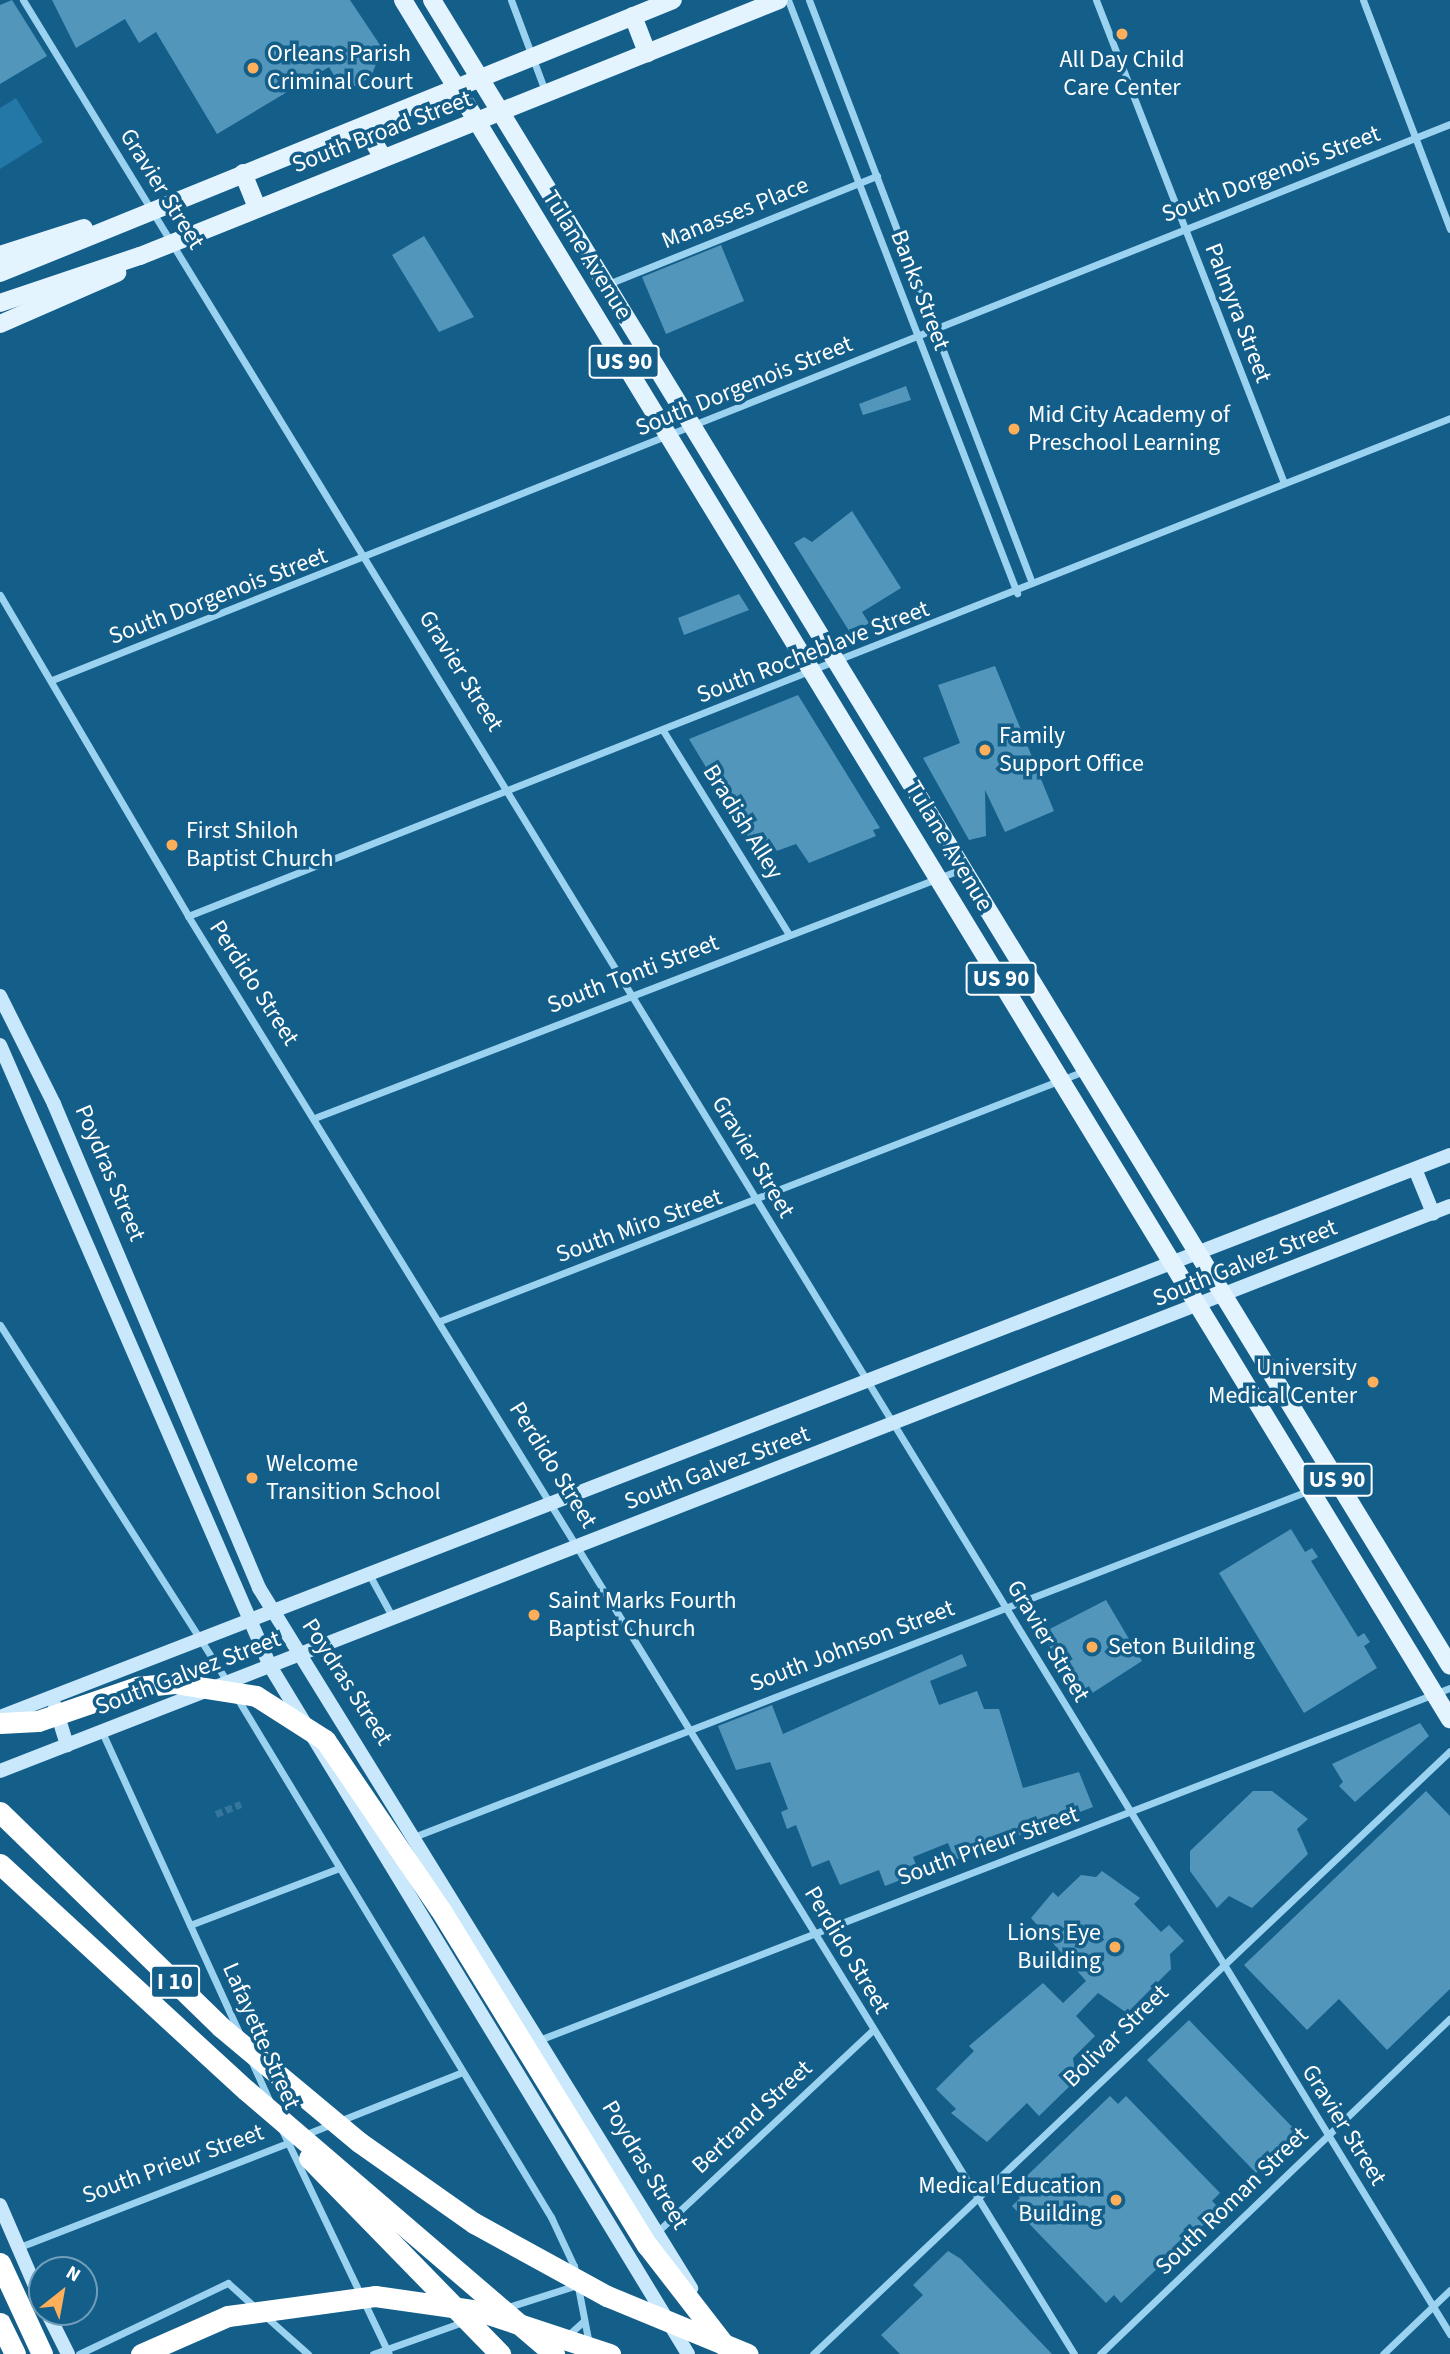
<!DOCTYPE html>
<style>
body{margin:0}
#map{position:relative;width:1450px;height:2354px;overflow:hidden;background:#145e8a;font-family:"Source Sans 3",sans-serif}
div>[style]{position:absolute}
.green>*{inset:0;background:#2378a7}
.building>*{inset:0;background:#5396bc}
.street-tunnel>*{height:7px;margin-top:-3.5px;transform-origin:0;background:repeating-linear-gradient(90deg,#37769c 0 7px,transparent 0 10.5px)}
.street>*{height:7px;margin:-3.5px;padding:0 3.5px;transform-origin:3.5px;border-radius:3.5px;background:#9bd2f0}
.secondary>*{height:14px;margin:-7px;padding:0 7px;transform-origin:7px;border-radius:7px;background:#c9e8fb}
.primary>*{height:18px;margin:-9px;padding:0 9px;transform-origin:9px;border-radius:9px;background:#e4f4ff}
.highway>*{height:21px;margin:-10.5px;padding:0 10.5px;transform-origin:10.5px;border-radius:10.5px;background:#fff}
.dots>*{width:19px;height:19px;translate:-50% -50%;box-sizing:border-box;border:4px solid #145e8a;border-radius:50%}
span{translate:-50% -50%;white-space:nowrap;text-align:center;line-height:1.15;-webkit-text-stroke:7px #145e8a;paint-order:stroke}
.shield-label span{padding:2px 5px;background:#145e8a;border:2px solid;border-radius:5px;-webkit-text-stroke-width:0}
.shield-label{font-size:23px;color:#fff;font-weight:700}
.poi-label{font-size:24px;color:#fff}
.left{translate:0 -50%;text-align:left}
.right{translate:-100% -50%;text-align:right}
.street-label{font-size:24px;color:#fff}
.north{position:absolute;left:28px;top:2256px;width:70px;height:70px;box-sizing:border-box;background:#145e8a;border:2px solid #729eb9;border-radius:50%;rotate:31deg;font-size:19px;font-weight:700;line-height:28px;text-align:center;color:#fff}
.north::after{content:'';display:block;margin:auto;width:24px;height:32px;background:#ffaf5a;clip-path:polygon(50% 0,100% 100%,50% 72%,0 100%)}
</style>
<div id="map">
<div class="green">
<div style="clip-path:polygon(16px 98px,43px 142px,0 169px,0 108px)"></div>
</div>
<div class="building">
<div style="clip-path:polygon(12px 0,47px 56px,0 84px,0 5px)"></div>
<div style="clip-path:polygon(52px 0,350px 0,382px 48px,371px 77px,355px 86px,341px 87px,329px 67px,217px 134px,156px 32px,139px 43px,125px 19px,76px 48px)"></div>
<div style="clip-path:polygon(424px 236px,474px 317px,439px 332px,392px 255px)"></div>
<div style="clip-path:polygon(721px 245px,744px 301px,666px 334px,642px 277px)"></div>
<div style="clip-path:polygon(906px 386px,911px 400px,863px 415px,859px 404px)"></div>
<div style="clip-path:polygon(852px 511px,901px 588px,862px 612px,869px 623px,851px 634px,794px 543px,804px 537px,812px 542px)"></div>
<div style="clip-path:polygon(739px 594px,749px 610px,684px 635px,678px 618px)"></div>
<div style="clip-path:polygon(995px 666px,1054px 811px,1005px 832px,985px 790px,986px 836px,969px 840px,923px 758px,960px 743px,938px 685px)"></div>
<div style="clip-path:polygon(798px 695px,880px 828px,873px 830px,876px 836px,809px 863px,796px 844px,760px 857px,689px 739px)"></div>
<div style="clip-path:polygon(1291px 1529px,1305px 1552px,1312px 1548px,1318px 1557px,1311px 1561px,1358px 1637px,1364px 1633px,1370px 1642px,1364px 1646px,1377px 1668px,1304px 1713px,1219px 1573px)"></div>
<div style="clip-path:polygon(1106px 1600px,1142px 1661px,1080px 1701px,1042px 1633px)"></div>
<div style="clip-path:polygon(962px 1654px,967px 1666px,930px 1681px,939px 1705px,977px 1691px,984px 1709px,999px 1709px,1023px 1788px,1079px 1772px,1093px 1807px,955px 1860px,948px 1843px,913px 1857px,919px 1873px,885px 1886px,879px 1870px,840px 1885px,829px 1860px,812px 1867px,796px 1825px,787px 1829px,781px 1812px,788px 1809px,770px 1762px,736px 1770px,718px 1726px,772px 1705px,783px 1734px)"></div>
<div style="clip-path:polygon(1420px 1723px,1429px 1736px,1355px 1802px,1339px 1786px,1343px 1782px,1332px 1764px)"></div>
<div style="clip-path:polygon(1253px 1791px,1272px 1791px,1308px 1819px,1297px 1829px,1308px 1854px,1252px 1908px,1229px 1896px,1217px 1908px,1190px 1871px,1190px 1851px)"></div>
<div style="clip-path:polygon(1426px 1791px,1450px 1816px,1450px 1989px,1387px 2050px,1339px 1999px,1307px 2030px,1244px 1965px)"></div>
<div style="clip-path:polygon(1102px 1871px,1140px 1898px,1134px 1904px,1161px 1932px,1169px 1925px,1184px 1941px,1170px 1954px,1171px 1969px,1127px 2013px,1098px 1993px,1076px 2016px,1095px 2036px,1073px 2058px,1076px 2080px,1039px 2116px,1027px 2103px,987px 2142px,951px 2113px,956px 2109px,936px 2089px,974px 2051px,969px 2046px,1043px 1983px,1063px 2003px,1086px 1981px,1031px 1918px,1053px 1892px,1058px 1897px,1081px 1875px,1096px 1877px)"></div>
<div style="clip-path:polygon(1189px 2020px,1298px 2133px,1256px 2173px,1147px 2060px)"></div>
<div style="clip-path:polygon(1110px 2096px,1118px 2104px,1126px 2096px,1220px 2193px,1212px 2201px,1220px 2209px,1121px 2303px,1114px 2295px,1106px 2303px,1012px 2206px,1020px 2198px,1012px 2190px)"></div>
<div style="clip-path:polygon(948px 2251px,961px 2259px,1052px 2354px,900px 2354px,881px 2335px,923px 2295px,913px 2285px)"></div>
</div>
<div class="street-tunnel">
<div style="left:216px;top:1814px;width:27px;rotate:-22deg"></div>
</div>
<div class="street">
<div style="left:23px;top:0;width:2736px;rotate:58.56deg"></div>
<div style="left:511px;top:0;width:97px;rotate:69.5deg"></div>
<div style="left:788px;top:0;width:636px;rotate:68.88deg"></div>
<div style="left:809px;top:0;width:624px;rotate:69.07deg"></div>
<div style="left:1096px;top:0;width:518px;rotate:68.73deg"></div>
<div style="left:1363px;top:0;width:245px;rotate:69.2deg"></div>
<div style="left:608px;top:284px;width:290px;rotate:-21.9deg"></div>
<div style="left:0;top:595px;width:372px;rotate:59.6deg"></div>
<div style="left:188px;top:916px;width:1689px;rotate:58.36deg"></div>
<div style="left:52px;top:680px;width:1505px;rotate:-21.69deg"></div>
<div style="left:664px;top:732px;width:236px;rotate:58.3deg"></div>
<div style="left:188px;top:916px;width:1357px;rotate:-21.53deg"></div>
<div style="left:317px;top:1117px;width:691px;rotate:-21.03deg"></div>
<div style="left:440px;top:1321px;width:691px;rotate:-21.22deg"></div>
<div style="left:0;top:1325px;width:426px;rotate:57.5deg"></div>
<div style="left:370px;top:1576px;width:48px;rotate:61.3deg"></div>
<div style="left:237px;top:1698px;width:607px;rotate:58.83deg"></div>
<div style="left:551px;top:2217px;width:54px;rotate:64.9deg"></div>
<div style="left:574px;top:2266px;width:79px;rotate:79.1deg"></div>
<div style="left:102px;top:1732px;width:331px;rotate:65.5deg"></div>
<div style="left:411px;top:1838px;width:992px;rotate:-21.16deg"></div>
<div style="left:190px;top:1925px;width:157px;rotate:-20.9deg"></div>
<div style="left:539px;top:2040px;width:977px;rotate:-21.13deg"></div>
<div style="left:251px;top:2060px;width:44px;rotate:65.8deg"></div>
<div style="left:282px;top:2130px;width:248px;rotate:64.5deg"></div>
<div style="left:304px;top:2135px;width:170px;rotate:-21.7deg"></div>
<div style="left:657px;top:2232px;width:296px;rotate:-43.1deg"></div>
<div style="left:17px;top:2248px;width:293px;rotate:-21.2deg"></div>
<div style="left:505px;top:2308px;width:76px;rotate:-17.7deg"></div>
<div style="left:264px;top:2315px;width:59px;rotate:41.6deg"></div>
<div style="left:566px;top:2337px;width:24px;rotate:-42deg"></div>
<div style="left:79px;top:2354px;width:165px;rotate:-25.5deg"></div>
<div style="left:228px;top:2283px;width:36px;rotate:42deg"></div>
<div style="left:373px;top:2354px;width:96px;rotate:-19.6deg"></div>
<div style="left:813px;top:2354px;width:877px;rotate:-43.43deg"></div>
<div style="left:1100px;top:2354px;width:485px;rotate:-43.8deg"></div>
<div style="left:1383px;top:2354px;width:93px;rotate:-43.7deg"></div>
</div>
<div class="secondary">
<div style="left:0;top:996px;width:121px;rotate:63.4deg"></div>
<div style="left:54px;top:1104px;width:526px;rotate:67.04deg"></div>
<div style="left:259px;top:1588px;width:823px;rotate:58.32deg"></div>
<div style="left:0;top:1045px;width:677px;rotate:66.5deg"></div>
<div style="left:270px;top:1666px;width:805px;rotate:58.72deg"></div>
<div style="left:1415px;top:1169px;width:48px;rotate:67.8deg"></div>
<div style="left:55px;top:1706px;width:41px;rotate:72.9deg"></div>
<div style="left:0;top:1717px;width:1555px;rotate:-21.19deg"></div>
<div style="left:0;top:1771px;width:1556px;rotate:-21.29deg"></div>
<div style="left:0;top:2205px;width:106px;rotate:66.6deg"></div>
<div style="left:47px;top:2312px;width:47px;rotate:63.4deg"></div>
</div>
<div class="primary">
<div style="left:403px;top:0;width:2013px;rotate:58.66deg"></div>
<div style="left:432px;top:0;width:1952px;rotate:58.57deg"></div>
<div style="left:633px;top:16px;width:40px;rotate:69deg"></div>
<div style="left:364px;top:126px;width:37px;rotate:59deg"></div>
<div style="left:243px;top:173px;width:38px;rotate:68deg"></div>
<div style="left:0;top:255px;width:88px;rotate:-17.8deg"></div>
<div style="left:0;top:273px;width:726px;rotate:-22.08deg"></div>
<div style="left:0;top:303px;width:148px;rotate:-18.6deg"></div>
<div style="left:140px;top:256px;width:688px;rotate:-21.83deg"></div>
<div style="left:0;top:324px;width:128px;rotate:-23.6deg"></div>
</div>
<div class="highway">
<div style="left:0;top:1723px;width:38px;rotate:-3deg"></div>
<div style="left:38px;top:1721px;width:105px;rotate:-19deg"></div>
<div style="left:137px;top:1687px;width:37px;rotate:-6deg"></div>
<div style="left:174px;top:1683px;width:83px;rotate:9deg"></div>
<div style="left:256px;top:1696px;width:82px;rotate:32.5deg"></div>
<div style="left:325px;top:1740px;width:204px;rotate:55.8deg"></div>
<div style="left:440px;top:1909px;width:395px;rotate:58.4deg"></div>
<div style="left:647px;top:2245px;width:134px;rotate:52.3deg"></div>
<div style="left:0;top:1812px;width:308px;rotate:44.2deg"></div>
<div style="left:221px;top:2027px;width:180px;rotate:39.8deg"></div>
<div style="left:359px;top:2142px;width:141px;rotate:35.2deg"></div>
<div style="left:474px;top:2223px;width:152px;rotate:28.8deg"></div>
<div style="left:607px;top:2296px;width:152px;rotate:22.4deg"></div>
<div style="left:0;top:1864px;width:334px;rotate:42.6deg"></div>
<div style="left:246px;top:2090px;width:406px;rotate:40.6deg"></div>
<div style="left:309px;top:2158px;width:274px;rotate:45.7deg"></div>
<div style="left:0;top:2263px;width:100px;rotate:65.2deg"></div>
<div style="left:0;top:2323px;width:34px;rotate:64deg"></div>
<div style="left:141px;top:2354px;width:95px;rotate:-23.6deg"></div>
<div style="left:228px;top:2316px;width:148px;rotate:-7.7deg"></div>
<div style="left:375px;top:2296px;width:105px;rotate:8.2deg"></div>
<div style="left:479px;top:2311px;width:138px;rotate:18.2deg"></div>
</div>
<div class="dots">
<div style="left:1122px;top:34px;background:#ffaf5a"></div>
<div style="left:253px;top:68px;background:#ffaf5a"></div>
<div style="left:1014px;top:429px;background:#ffaf5a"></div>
<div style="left:985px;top:750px;background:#ffaf5a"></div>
<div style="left:172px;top:845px;background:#ffaf5a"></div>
<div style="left:1373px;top:1382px;background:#ffaf5a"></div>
<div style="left:252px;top:1478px;background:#ffaf5a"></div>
<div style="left:534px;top:1615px;background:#ffaf5a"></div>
<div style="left:1092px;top:1647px;background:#ffaf5a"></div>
<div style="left:1115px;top:1947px;background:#ffaf5a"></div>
<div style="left:1116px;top:2200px;background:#ffaf5a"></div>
</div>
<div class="shield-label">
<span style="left:624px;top:362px">US 90</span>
<span style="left:1001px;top:979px">US 90</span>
<span style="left:1337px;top:1480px">US 90</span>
<span style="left:175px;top:1982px">I 10</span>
</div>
<div class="poi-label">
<span class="left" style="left:267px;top:68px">Orleans Parish<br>Criminal Court</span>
<span style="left:1122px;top:74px">All Day Child<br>Care Center</span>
<span class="left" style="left:1028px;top:429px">Mid City Academy of<br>Preschool Learning</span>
<span class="left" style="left:999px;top:750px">Family<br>Support Office</span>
<span class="left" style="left:186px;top:845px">First Shiloh<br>Baptist Church</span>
<span class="right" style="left:1357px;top:1382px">University<br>Medical Center</span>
<span class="left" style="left:266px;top:1478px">Welcome<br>Transition School</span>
<span class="left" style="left:548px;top:1615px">Saint Marks Fourth<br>Baptist Church</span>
<span class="left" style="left:1108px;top:1647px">Seton Building</span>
<span class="right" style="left:1101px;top:1947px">Lions Eye<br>Building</span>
<span class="right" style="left:1102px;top:2200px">Medical Education<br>Building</span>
</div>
<div class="street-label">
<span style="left:382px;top:132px;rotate:-21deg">South Broad Street</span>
<span style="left:1271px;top:174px;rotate:-21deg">South Dorgenois Street</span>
<span style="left:162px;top:189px;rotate:58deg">Gravier Street</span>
<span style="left:735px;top:213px;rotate:-22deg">Manasses Place</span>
<span style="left:587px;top:255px;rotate:58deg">Tulane Avenue</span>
<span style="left:920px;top:290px;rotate:69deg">Banks Street</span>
<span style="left:1238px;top:313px;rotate:69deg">Palmyra Street</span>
<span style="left:744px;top:386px;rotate:-22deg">South Dorgenois Street</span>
<span style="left:218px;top:596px;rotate:-21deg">South Dorgenois Street</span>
<span style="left:813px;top:652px;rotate:-21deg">South Rocheblave Street</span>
<span style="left:461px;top:671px;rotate:58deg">Gravier Street</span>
<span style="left:743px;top:822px;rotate:58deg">Bradish Alley</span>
<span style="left:949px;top:846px;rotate:59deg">Tulane Avenue</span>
<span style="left:633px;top:974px;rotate:-21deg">South Tonti Street</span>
<span style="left:254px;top:983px;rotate:57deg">Perdido Street</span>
<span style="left:753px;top:1157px;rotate:59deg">Gravier Street</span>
<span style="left:110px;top:1173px;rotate:67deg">Poydras Street</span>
<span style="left:639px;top:1226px;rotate:-20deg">South Miro Street</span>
<span style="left:1245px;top:1263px;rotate:-22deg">South Galvez Street</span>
<span style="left:553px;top:1465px;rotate:58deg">Perdido Street</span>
<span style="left:717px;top:1468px;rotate:-21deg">South Galvez Street</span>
<span style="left:1048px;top:1641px;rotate:59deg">Gravier Street</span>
<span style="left:852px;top:1646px;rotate:-21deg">South Johnson Street</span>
<span style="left:188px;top:1673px;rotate:-21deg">South Galvez Street</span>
<span style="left:347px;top:1682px;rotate:57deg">Poydras Street</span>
<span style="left:988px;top:1846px;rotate:-20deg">South Prieur Street</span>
<span style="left:847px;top:1950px;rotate:59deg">Perdido Street</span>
<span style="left:261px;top:2036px;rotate:66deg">Lafayette Street</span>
<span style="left:1116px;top:2036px;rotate:-44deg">Bolivar Street</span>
<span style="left:752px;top:2117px;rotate:-43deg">Bertrand Street</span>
<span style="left:1344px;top:2125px;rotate:58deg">Gravier Street</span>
<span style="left:173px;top:2164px;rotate:-20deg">South Prieur Street</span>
<span style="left:645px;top:2165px;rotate:59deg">Poydras Street</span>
<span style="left:1232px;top:2201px;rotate:-44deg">South Roman Street</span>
</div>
<div class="north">N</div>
</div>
